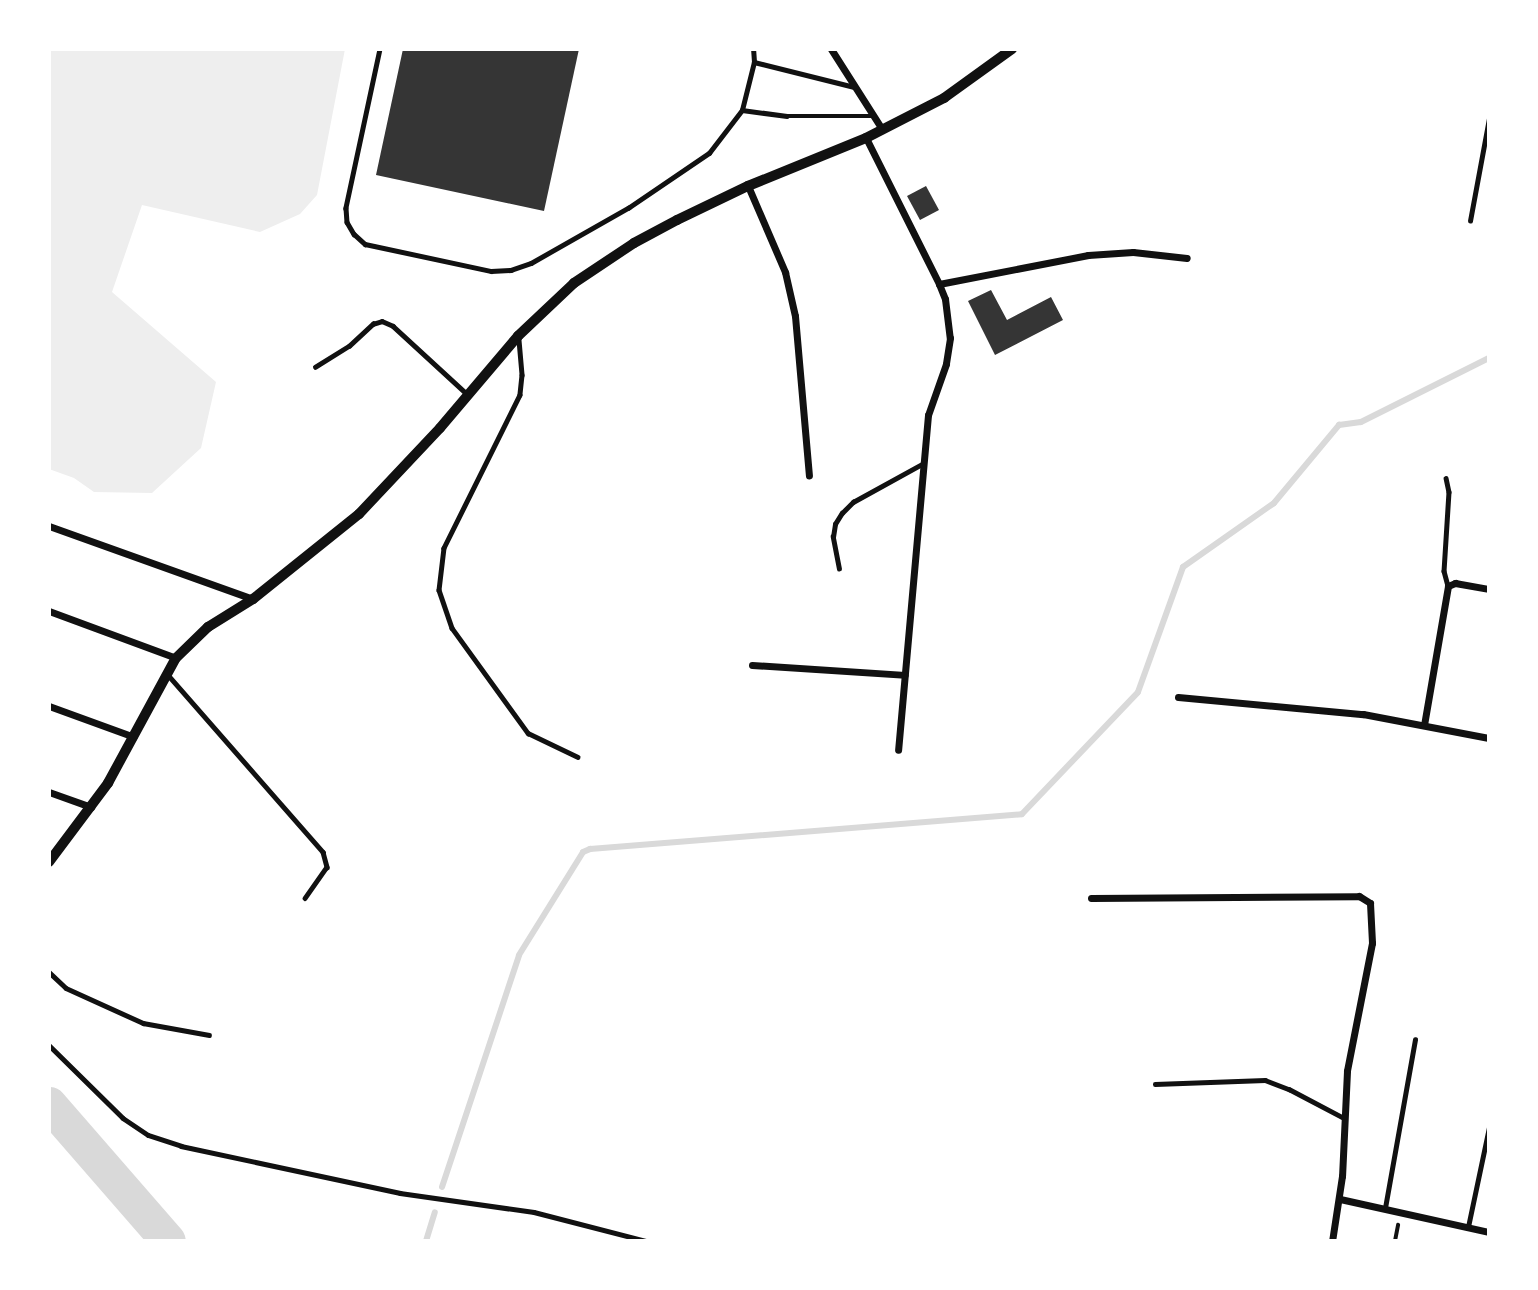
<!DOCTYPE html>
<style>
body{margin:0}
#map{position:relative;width:1538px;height:1290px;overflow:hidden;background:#fff;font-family:Inter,sans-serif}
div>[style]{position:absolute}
.green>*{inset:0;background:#eee}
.stream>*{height:6px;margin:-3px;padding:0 3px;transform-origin:3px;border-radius:3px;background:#d9d9d9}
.river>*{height:35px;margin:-17.5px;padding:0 17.5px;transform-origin:17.5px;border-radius:17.5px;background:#d9d9d9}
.building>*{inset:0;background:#353535}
.path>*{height:3.5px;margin:-1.75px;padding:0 1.75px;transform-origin:1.75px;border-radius:1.75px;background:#111}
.service>*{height:4.5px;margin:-2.25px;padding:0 2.25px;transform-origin:2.25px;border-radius:2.25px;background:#111}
.minor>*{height:7px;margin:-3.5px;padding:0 3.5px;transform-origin:3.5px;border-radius:3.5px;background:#111}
.tertiary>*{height:10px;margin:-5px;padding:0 5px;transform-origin:5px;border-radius:5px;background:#111}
span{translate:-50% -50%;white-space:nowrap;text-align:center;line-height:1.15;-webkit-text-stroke:7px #fff;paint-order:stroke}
.frame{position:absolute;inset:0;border:51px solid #fff;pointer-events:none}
</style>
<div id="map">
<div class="green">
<div style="clip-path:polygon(49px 49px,345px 49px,317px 195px,300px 214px,260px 232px,142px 205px,112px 292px,216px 382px,201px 448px,152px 493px,94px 492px,74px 478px,49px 469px)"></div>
</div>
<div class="stream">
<div style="left:442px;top:1187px;width:244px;rotate:-71.6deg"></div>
<div style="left:519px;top:955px;width:121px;rotate:-58.1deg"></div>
<div style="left:583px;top:852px;width:8px;rotate:-23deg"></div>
<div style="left:590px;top:849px;width:433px;rotate:-4.6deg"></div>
<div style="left:1022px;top:814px;width:168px;rotate:-46.4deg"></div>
<div style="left:1138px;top:692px;width:133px;rotate:-70.2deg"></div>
<div style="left:1183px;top:567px;width:111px;rotate:-35.1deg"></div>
<div style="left:1274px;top:503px;width:102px;rotate:-50.2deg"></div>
<div style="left:1339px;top:425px;width:22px;rotate:-8deg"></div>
<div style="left:1361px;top:422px;width:143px;rotate:-26.6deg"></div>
<div style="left:426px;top:1241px;width:30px;rotate:-73deg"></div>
</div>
<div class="river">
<div style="left:49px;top:1104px;width:181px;rotate:49deg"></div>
</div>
<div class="building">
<div style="clip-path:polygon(403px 49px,579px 49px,544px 211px,376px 175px)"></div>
<div style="clip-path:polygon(926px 186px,939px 210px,920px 220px,907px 196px)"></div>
<div style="clip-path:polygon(991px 290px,1007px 320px,1051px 297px,1063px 320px,995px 355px,968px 301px)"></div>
</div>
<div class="path">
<div style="left:1395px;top:1241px;width:16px;rotate:-79deg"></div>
</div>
<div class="service">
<div style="left:380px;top:49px;width:163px;rotate:102.1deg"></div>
<div style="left:346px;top:208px;width:14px;rotate:86deg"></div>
<div style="left:347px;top:222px;width:14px;rotate:60deg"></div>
<div style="left:354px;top:234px;width:15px;rotate:42deg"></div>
<div style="left:365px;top:244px;width:129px;rotate:12.1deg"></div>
<div style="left:491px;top:271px;width:20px;rotate:-3deg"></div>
<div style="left:511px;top:270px;width:21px;rotate:-19deg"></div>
<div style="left:531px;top:263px;width:112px;rotate:-29.6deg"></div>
<div style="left:628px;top:208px;width:98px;rotate:-34.2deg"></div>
<div style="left:709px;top:153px;width:54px;rotate:-52.5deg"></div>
<div style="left:742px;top:110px;width:49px;rotate:-76deg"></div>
<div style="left:754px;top:62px;width:13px;rotate:-94deg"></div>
<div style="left:754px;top:62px;width:103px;rotate:14deg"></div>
<div style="left:742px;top:110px;width:45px;rotate:7.6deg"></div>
<div style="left:787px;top:116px;width:86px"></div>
<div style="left:1470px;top:221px;width:105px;rotate:-79.5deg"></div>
<div style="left:519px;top:340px;width:35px;rotate:85deg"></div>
<div style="left:522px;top:375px;width:20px;rotate:96deg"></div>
<div style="left:520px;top:395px;width:171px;rotate:116.4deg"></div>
<div style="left:444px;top:548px;width:42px;rotate:96.8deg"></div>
<div style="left:439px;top:590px;width:40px;rotate:71.1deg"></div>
<div style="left:452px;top:628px;width:130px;rotate:54.1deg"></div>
<div style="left:528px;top:733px;width:55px;rotate:25.6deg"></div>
<div style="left:315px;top:367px;width:40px;rotate:-32deg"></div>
<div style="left:349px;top:346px;width:33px;rotate:-43deg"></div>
<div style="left:373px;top:324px;width:9px;rotate:-18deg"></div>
<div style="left:382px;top:321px;width:12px;rotate:24deg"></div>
<div style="left:393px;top:326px;width:100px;rotate:42.6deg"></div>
<div style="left:1446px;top:478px;width:14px;rotate:78deg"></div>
<div style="left:1449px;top:492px;width:79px;rotate:93.6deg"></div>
<div style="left:1444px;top:571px;width:16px;rotate:75deg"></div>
<div style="left:839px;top:569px;width:33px;rotate:-101deg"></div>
<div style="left:833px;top:537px;width:13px;rotate:-81deg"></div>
<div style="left:835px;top:524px;width:13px;rotate:-58deg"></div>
<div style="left:842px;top:513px;width:16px;rotate:-45deg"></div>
<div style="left:853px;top:502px;width:79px;rotate:-28.8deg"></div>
<div style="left:169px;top:676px;width:234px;rotate:48.8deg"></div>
<div style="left:323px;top:852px;width:16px;rotate:75deg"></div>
<div style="left:327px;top:867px;width:38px;rotate:125deg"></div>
<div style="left:49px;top:972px;width:23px;rotate:43deg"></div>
<div style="left:66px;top:988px;width:85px;rotate:24.4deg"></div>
<div style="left:143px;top:1023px;width:67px;rotate:10.3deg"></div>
<div style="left:49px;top:1045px;width:104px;rotate:44.6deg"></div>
<div style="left:123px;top:1118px;width:30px;rotate:34deg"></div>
<div style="left:148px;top:1135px;width:35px;rotate:18deg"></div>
<div style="left:181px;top:1146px;width:224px;rotate:12.1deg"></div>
<div style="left:400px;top:1193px;width:135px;rotate:8.1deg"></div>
<div style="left:534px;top:1212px;width:116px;rotate:14.5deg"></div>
<div style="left:1155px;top:1084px;width:110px;rotate:-2.1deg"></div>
<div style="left:1265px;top:1080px;width:26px;rotate:21deg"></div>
<div style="left:1289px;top:1089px;width:62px;rotate:27.8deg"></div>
<div style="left:1385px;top:1208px;width:171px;rotate:-79.9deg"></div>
<div style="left:1468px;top:1227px;width:102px;rotate:-78.1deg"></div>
</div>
<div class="minor">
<div style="left:831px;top:49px;width:95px;rotate:57.5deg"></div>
<div style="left:866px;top:138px;width:163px;rotate:63.4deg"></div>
<div style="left:939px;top:284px;width:16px;rotate:68deg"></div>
<div style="left:945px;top:299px;width:39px;rotate:83deg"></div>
<div style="left:950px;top:338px;width:26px;rotate:99deg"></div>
<div style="left:946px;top:364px;width:54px;rotate:109.4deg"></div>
<div style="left:928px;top:415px;width:336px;rotate:95.1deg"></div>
<div style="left:748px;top:186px;width:94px;rotate:66.7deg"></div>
<div style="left:785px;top:272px;width:45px;rotate:77.2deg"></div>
<div style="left:795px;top:316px;width:160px;rotate:85deg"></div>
<div style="left:939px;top:284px;width:152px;rotate:-11deg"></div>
<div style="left:1088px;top:255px;width:45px;rotate:-3.8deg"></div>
<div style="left:1133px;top:252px;width:54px;rotate:6.3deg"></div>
<div style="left:49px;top:526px;width:217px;rotate:19.7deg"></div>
<div style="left:49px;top:611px;width:135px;rotate:20.3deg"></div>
<div style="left:752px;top:665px;width:153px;rotate:3.7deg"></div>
<div style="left:1178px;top:697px;width:186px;rotate:5.3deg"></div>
<div style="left:1363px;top:714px;width:128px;rotate:10.8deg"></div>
<div style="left:49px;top:706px;width:90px;rotate:20deg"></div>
<div style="left:1424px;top:725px;width:141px;rotate:-80.2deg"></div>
<div style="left:1448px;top:586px;width:8px;rotate:-23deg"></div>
<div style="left:1455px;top:583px;width:35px;rotate:10deg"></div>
<div style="left:49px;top:792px;width:45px;rotate:19.7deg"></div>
<div style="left:1091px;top:898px;width:268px;rotate:-0.4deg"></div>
<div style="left:1359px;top:896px;width:13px;rotate:32deg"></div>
<div style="left:1370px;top:903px;width:40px;rotate:87.1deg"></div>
<div style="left:1372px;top:943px;width:130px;rotate:101.1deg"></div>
<div style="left:1347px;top:1071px;width:105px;rotate:92.7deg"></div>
<div style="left:1342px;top:1176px;width:66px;rotate:98.7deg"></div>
<div style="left:1340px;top:1199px;width:153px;rotate:12.5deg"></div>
</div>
<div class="tertiary">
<div style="left:49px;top:862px;width:99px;rotate:-53.2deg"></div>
<div style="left:108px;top:783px;width:142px;rotate:-61.5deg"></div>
<div style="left:176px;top:658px;width:45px;rotate:-44.1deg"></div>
<div style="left:208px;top:627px;width:53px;rotate:-31.9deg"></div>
<div style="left:253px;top:599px;width:136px;rotate:-38.7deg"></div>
<div style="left:359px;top:514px;width:118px;rotate:-46.7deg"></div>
<div style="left:440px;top:428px;width:121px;rotate:-49.7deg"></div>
<div style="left:518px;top:336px;width:77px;rotate:-43.4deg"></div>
<div style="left:574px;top:283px;width:72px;rotate:-33.7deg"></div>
<div style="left:634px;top:243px;width:49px;rotate:-28.1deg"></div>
<div style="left:677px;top:220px;width:79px;rotate:-25.6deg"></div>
<div style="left:748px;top:186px;width:127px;rotate:-22.1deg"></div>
<div style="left:866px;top:138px;width:88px;rotate:-27.1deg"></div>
<div style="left:944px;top:98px;width:84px;rotate:-35.8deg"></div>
</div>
<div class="frame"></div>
</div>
